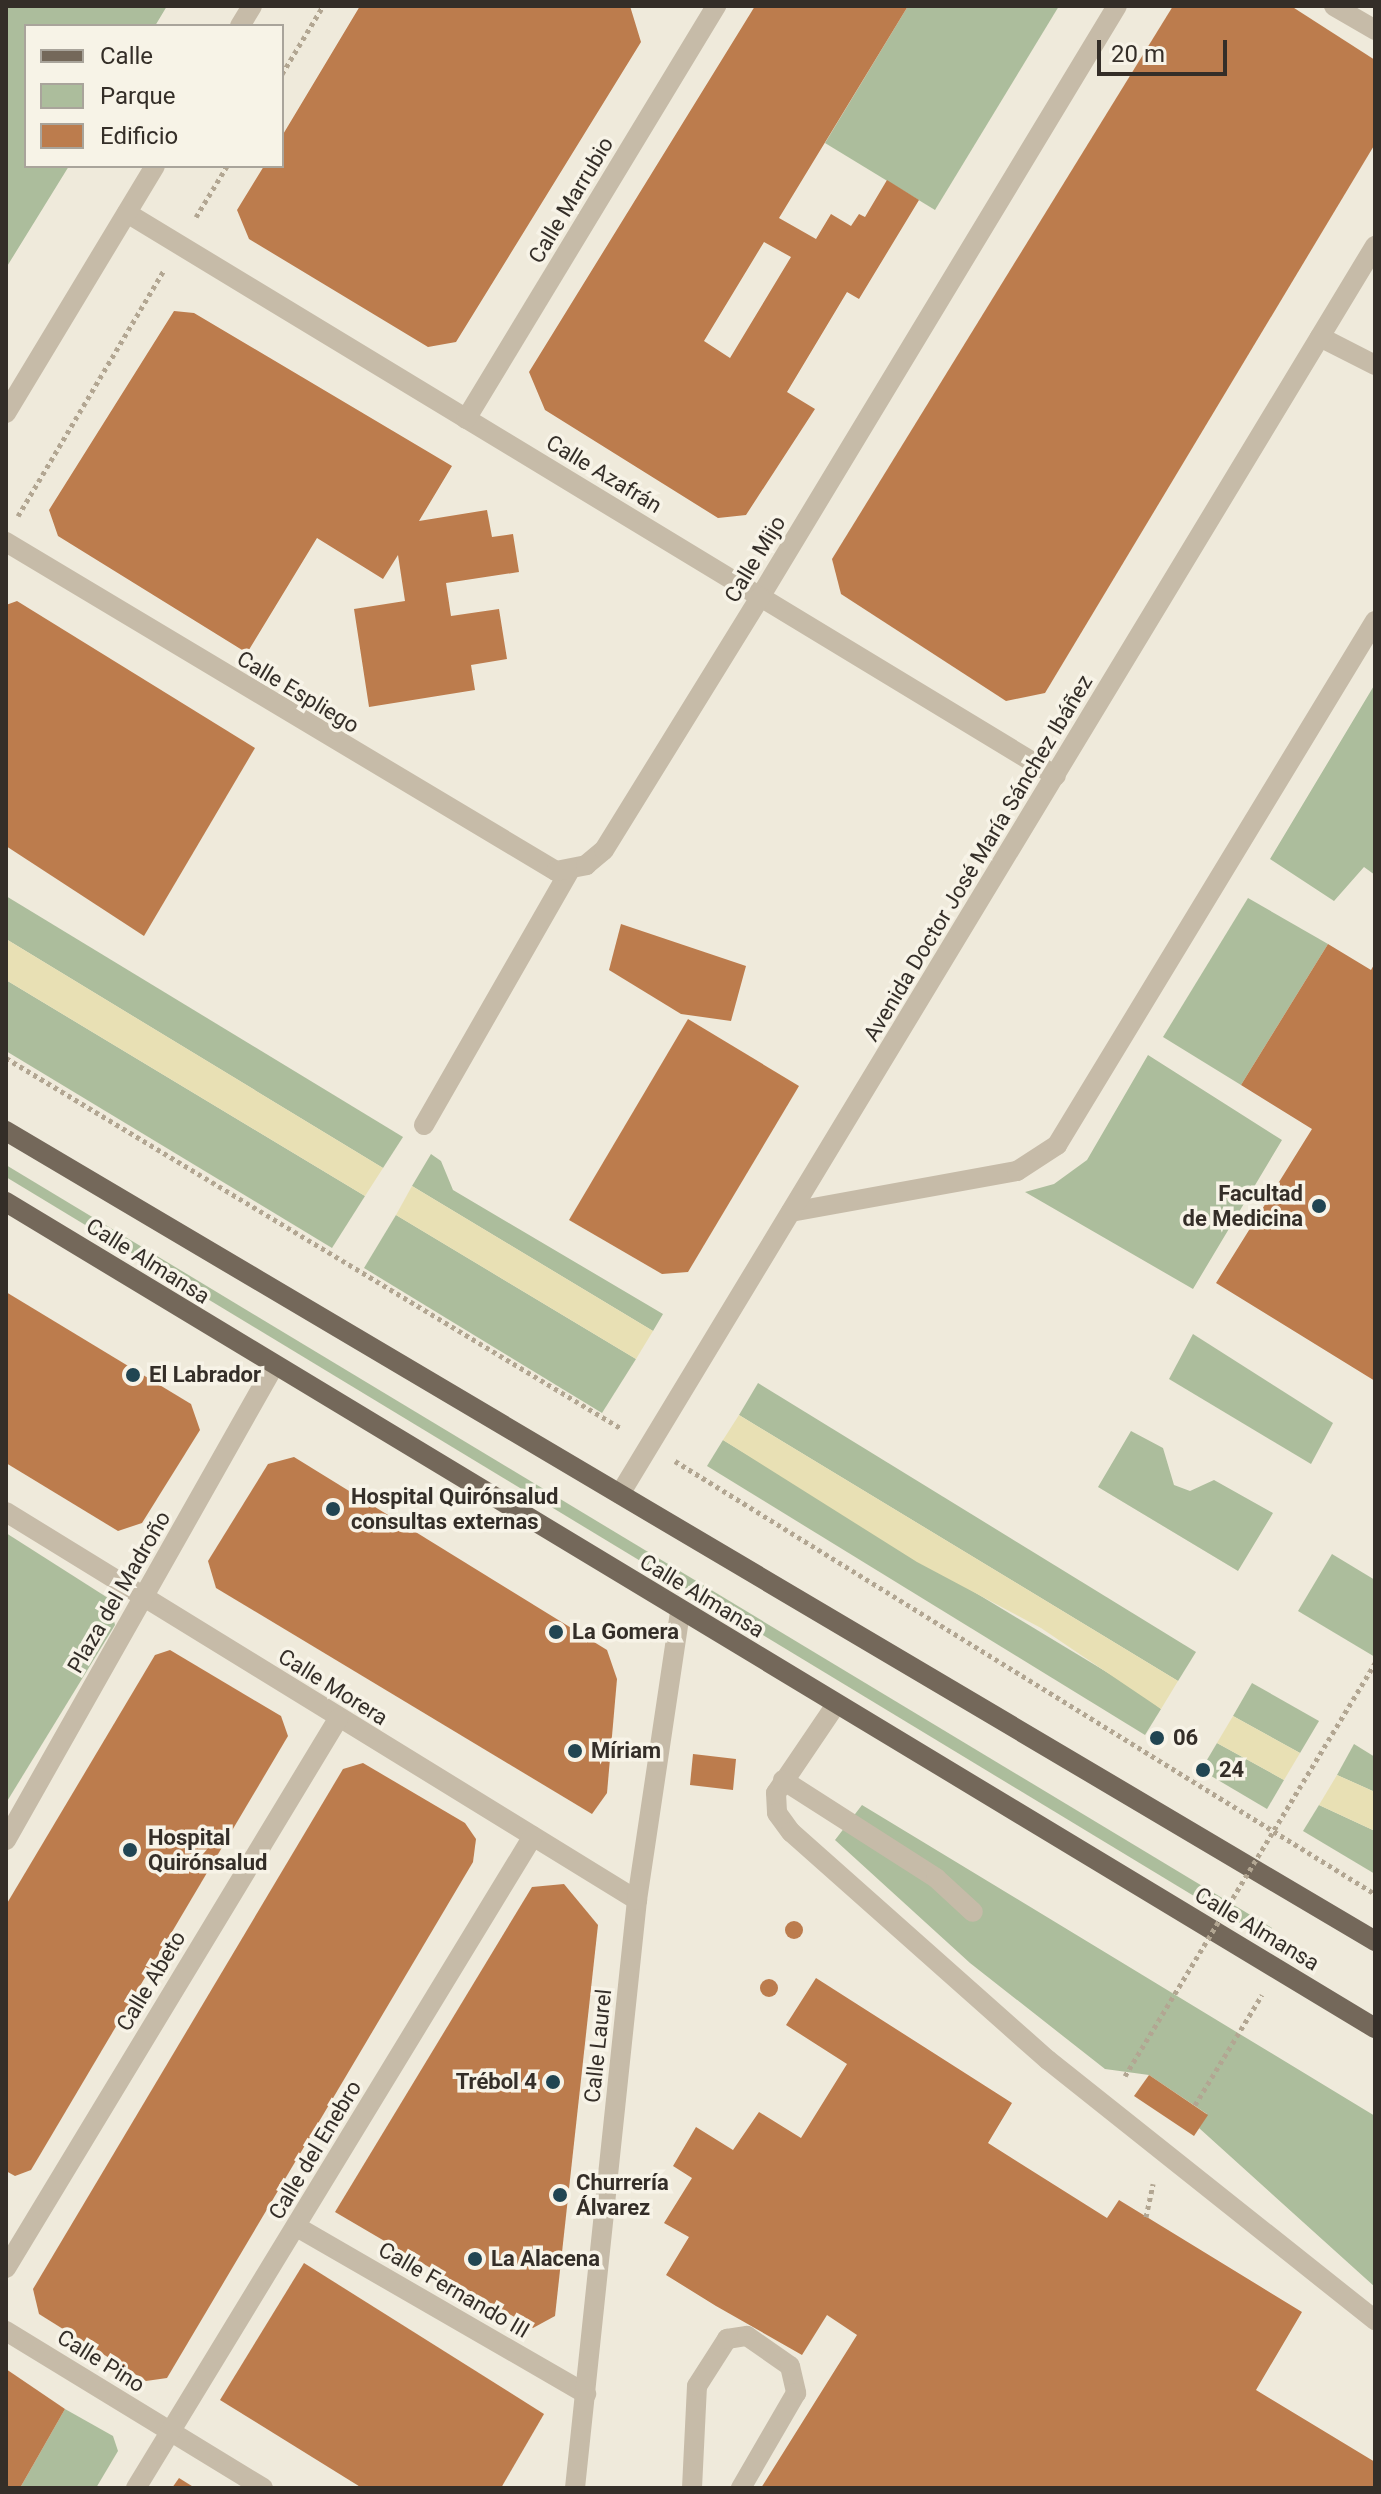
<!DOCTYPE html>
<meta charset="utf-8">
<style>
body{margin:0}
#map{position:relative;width:1381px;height:2494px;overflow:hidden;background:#efeadb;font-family:Roboto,sans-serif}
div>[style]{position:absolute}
.green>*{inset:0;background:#acbd9c}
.sand>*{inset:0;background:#e8e0b4}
.building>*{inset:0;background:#bc7c4d}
.round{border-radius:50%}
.path>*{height:5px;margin-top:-2.5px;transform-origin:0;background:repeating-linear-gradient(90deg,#b2a692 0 4px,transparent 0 8px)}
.service>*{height:20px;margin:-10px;padding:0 10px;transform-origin:10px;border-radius:10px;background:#c6bba8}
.pedestrian>*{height:20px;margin:-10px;padding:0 10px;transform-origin:10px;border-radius:10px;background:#c6bba8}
.minor>*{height:20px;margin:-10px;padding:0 10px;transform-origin:10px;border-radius:10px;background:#c6bba8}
.tertiary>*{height:20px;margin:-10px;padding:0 10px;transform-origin:10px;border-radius:10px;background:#c6bba8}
.primary>*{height:20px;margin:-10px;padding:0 10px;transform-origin:10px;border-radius:10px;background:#74685a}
.path-bridge>*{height:5px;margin-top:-2.5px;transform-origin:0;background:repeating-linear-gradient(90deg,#b2a692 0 4px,transparent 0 8px)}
.dots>*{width:22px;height:22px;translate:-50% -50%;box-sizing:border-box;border:4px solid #f7f3e7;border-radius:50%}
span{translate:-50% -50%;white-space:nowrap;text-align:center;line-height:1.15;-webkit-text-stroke:7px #f7f3e7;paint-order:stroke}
.street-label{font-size:22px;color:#342e28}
.poi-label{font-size:22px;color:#342e28;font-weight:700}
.right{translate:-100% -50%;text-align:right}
.left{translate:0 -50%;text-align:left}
.frame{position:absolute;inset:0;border:8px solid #342e28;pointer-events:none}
.legend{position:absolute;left:24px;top:24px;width:260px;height:144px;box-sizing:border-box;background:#f7f3e7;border:2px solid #a9a49b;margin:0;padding:10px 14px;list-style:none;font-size:24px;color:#342e28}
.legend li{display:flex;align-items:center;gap:16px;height:40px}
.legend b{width:40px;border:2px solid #a9a49b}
.scale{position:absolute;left:1097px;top:40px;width:130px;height:36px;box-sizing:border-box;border:4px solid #342e28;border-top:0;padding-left:10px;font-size:24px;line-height:28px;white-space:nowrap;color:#342e28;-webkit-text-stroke:6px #f7f3e7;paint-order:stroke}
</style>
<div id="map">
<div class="green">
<div style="clip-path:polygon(6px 6px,167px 6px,155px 26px,26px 26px,26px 166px,69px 166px,6px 268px)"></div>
<div style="clip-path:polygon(908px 6px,1059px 6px,935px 210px,825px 143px)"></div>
<div style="clip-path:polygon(1375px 684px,1375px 875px,1364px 867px,1334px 901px,1270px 859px)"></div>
<div style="clip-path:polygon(6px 896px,403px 1137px,383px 1168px,6px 939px)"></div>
<div style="clip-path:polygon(1248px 898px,1328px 944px,1241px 1085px,1163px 1037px)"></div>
<div style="clip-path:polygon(6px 980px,365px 1196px,332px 1248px,6px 1051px)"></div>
<div style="clip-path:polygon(1148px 1055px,1282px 1140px,1193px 1289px,1025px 1192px,1054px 1184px,1087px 1160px)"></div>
<div style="clip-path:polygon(431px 1154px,441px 1161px,453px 1190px,663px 1314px,653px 1331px,412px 1186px)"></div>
<div style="clip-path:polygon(6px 1165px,1272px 1928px,1265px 1939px,6px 1177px)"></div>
<div style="clip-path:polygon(396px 1215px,636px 1359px,602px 1413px,364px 1268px)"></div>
<div style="clip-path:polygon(1193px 1334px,1333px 1423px,1311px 1464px,1169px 1379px)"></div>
<div style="clip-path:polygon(758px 1383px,1196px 1652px,1178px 1681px,739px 1415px)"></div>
<div style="clip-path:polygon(1131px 1431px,1163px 1448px,1174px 1485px,1190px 1491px,1214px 1480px,1273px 1513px,1238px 1571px,1098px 1487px)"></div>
<div style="clip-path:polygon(723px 1440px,1138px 1691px,1161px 1709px,1145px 1735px,707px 1466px)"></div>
<div style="clip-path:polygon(6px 1533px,108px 1598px,115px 1625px,6px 1803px)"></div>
<div style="clip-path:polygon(1332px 1554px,1375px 1580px,1375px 1657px,1298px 1611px)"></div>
<div style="clip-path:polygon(1252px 1683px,1319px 1721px,1300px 1753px,1233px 1716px)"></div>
<div style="clip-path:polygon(1217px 1743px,1284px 1780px,1267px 1809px,1201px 1770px)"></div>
<div style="clip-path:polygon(1354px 1744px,1375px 1757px,1375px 1792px,1337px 1775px)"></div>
<div style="clip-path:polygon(862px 1805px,1375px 2116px,1375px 2287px,1199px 2128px,1207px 2114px,1149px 2075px,1105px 2069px,970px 1963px,835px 1840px)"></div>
<div style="clip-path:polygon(1319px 1805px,1375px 1831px,1375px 1874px,1303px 1831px)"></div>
<div style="clip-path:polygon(65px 2409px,113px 2436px,118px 2451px,96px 2488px,20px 2488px)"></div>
</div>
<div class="sand">
<div style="clip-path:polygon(6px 939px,383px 1168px,365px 1196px,6px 980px)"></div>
<div style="clip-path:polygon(412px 1186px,653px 1331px,636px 1359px,396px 1215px)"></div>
<div style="clip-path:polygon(739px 1415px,1178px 1681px,1161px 1709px,1041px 1628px,917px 1562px,723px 1440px)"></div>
<div style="clip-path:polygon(1233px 1716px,1300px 1753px,1284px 1780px,1217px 1743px)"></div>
<div style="clip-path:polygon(1337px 1775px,1375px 1792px,1375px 1831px,1319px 1805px)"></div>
</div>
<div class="building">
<div style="clip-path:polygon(360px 6px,630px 6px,641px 42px,456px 342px,428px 347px,249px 239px,237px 210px,264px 166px,282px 166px,282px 136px)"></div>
<div style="clip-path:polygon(evenodd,755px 6px,908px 6px,779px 218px,816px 239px,831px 214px,851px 226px,859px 214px,865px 217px,887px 180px,919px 200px,859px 299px,847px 292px,787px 392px,815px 409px,746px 515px,718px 518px,545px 410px,529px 372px,755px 6px,764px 242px,791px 257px,730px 358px,704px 341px,764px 242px)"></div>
<div style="clip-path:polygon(1173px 6px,1291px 6px,1375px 60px,1375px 144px,1045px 693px,1006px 701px,841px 594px,832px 559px)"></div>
<div style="clip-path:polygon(174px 311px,194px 313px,452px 466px,419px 521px,487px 510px,492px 537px,513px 534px,519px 572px,446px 583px,451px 616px,499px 609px,507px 659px,471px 665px,475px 690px,369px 707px,354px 609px,405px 601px,398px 555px,383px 579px,317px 538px,247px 653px,58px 536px,49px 510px)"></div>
<div style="clip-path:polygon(17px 601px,255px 748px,144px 936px,6px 846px,6px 605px)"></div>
<div style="clip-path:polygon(621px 924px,746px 966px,731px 1021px,681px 1014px,609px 970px)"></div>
<div style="clip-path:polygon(1328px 944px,1371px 970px,1375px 963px,1375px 1381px,1216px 1283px,1312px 1129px,1241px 1085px)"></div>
<div style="clip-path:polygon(688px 1019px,799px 1086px,688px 1272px,662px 1274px,569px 1220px)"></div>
<div style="clip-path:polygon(6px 1292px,191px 1404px,200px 1430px,142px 1523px,118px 1531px,6px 1463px)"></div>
<div style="clip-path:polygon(294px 1457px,607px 1650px,617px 1679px,607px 1793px,592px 1814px,216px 1588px,208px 1561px,268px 1464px)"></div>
<div style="clip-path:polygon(170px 1650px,281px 1716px,288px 1736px,31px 2170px,15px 2176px,6px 2171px,6px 1905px,155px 1655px)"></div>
<div style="clip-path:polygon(693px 1754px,736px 1759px,733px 1790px,690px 1785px)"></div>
<div style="clip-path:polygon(363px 1763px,465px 1823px,476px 1839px,473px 1862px,167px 2378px,146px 2381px,39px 2314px,33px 2289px,343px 1769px)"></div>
<div style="clip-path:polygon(564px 1884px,598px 1925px,555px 2316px,533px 2328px,335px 2212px,532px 1887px)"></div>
<div class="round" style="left:785px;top:1921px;width:18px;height:18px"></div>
<div style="clip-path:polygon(816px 1978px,1012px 2103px,988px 2143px,1107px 2218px,1119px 2200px,1302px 2312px,1256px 2390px,1375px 2462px,1375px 2488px,761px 2488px,857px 2335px,827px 2315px,802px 2355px,716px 2306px,666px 2275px,689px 2237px,664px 2223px,692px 2178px,673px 2166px,696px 2127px,733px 2150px,759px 2112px,801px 2138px,847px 2064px,786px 2025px)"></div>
<div class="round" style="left:760px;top:1979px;width:18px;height:18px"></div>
<div style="clip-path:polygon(1149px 2075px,1208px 2115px,1194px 2136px,1134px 2096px)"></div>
<div style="clip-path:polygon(304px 2263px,544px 2414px,501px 2488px,362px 2488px,220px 2400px)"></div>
<div style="clip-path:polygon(6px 2369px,65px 2409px,20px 2488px,6px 2488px)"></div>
<div style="clip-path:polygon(179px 2478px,195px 2488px,172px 2488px)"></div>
</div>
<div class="path">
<div style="left:282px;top:74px;width:79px;rotate:-58.9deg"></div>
<div style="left:196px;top:217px;width:60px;rotate:-58.7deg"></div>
<div style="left:18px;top:516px;width:286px;rotate:-59.3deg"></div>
<div style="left:6px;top:1058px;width:719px;rotate:31.06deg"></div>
<div style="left:675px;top:1461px;width:823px;rotate:31.74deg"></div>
<div style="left:1195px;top:2105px;width:129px;rotate:-58.7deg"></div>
<div style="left:1146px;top:2217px;width:34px;rotate:-78deg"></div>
</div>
<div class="service">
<div style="left:1320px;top:337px;width:62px;rotate:27deg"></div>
<div style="left:791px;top:1212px;width:230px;rotate:-10.3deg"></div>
<div style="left:1017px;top:1171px;width:48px;rotate:-33deg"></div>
<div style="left:1057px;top:1145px;width:613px;rotate:-58.75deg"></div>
<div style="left:835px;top:1706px;width:105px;rotate:124.1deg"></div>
<div style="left:776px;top:1793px;width:20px;rotate:87deg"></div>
<div style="left:777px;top:1813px;width:24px;rotate:54deg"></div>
<div style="left:791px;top:1832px;width:344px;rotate:41.6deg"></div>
<div style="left:1048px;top:2060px;width:418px;rotate:38.5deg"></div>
<div style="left:783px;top:1780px;width:182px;rotate:32.6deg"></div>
<div style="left:936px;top:1878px;width:50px;rotate:42.6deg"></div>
<div style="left:692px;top:2488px;width:102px;rotate:-87.2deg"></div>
<div style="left:697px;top:2386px;width:56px;rotate:-57.4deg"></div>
<div style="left:727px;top:2339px;width:20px;rotate:-9deg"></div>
<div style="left:747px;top:2336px;width:52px;rotate:34.9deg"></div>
<div style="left:790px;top:2366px;width:28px;rotate:77deg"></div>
<div style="left:796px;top:2393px;width:110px;rotate:120.1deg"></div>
</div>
<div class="pedestrian">
<div style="left:760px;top:597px;width:690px;rotate:-58.87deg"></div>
<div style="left:424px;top:1125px;width:294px;rotate:-60.2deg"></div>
</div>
<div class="minor">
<div style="left:1334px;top:6px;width:48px;rotate:30.3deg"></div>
<div style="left:127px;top:213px;width:1086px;rotate:31.22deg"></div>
<div style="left:466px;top:419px;width:483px;rotate:-58.8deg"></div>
<div style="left:6px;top:542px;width:641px;rotate:30.89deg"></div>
<div style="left:556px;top:871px;width:31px;rotate:-11deg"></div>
<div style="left:586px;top:865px;width:23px;rotate:-40deg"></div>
<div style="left:604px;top:850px;width:297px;rotate:-58.3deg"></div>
<div style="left:620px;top:1494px;width:1459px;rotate:-58.83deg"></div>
<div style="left:6px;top:1512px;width:741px;rotate:31.59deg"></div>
<div style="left:6px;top:1840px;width:545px;rotate:-60.52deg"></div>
<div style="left:297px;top:2227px;width:334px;rotate:30deg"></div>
<div style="left:6px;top:2268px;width:642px;rotate:-58.84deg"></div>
<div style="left:6px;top:2331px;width:301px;rotate:31.4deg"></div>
<div style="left:136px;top:2488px;width:763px;rotate:-58.66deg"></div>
<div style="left:575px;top:2488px;width:591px;rotate:-83.98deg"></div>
<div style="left:637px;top:1900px;width:292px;rotate:-81.5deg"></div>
</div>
<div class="tertiary">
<div style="left:240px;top:26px;width:23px;rotate:-59deg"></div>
<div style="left:6px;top:413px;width:288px;rotate:-58.9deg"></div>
</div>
<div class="primary">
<div style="left:6px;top:1131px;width:1591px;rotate:30.61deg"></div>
<div style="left:6px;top:1202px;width:1599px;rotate:31.11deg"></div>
</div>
<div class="path-bridge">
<div style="left:1125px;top:2076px;width:483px;rotate:-58.8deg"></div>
</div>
<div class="dots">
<div style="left:1319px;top:1206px;background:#214552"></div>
<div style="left:133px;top:1375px;background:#214552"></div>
<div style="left:333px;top:1509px;background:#214552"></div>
<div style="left:556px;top:1632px;background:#214552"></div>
<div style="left:1157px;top:1738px;background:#214552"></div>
<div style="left:575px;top:1751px;background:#214552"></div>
<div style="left:1203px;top:1770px;background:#214552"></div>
<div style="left:130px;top:1850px;background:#214552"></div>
<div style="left:553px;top:2082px;background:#214552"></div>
<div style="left:560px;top:2195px;background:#214552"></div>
<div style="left:475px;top:2259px;background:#214552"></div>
</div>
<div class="street-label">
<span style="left:571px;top:200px;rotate:-59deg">Calle Marrubio</span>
<span style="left:604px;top:474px;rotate:31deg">Calle Azafrán</span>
<span style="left:755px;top:559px;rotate:-59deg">Calle Mijo</span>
<span style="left:298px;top:692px;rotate:31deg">Calle Espliego</span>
<span style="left:978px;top:858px;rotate:-59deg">Avenida Doctor José María Sánchez Ibáñez</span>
<span style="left:148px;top:1261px;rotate:32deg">Calle Almansa</span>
<span style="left:119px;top:1592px;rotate:-60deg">Plaza del Madroño</span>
<span style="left:702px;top:1596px;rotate:31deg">Calle Almansa</span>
<span style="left:333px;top:1687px;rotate:32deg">Calle Morera</span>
<span style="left:1257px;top:1929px;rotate:31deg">Calle Almansa</span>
<span style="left:151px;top:1981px;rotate:-59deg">Calle Abeto</span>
<span style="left:598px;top:2046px;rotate:-84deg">Calle Laurel</span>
<span style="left:315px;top:2150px;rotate:-59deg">Calle del Enebro</span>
<span style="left:454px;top:2290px;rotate:30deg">Calle Fernando III</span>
<span style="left:101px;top:2361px;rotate:32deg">Calle Pino</span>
</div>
<div class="poi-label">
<span class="right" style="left:1303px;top:1206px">Facultad<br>de Medicina</span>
<span class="left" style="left:149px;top:1375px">El Labrador</span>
<span class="left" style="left:351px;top:1509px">Hospital Quirónsalud<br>consultas externas</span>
<span class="left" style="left:572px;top:1632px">La Gomera</span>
<span class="left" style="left:1173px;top:1738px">06</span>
<span class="left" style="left:591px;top:1751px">Míriam</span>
<span class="left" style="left:1219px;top:1770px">24</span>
<span class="left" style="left:148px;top:1850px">Hospital<br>Quirónsalud</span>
<span class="right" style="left:537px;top:2082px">Trébol 4</span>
<span class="left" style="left:576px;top:2195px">Churrería<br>Álvarez</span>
<span class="left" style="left:491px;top:2259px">La Alacena</span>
</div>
<div class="frame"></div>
<ul class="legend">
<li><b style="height:10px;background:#74685a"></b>Calle</li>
<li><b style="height:22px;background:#acbd9c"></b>Parque</li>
<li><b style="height:22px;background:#bc7c4d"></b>Edificio</li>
</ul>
<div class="scale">20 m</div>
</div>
